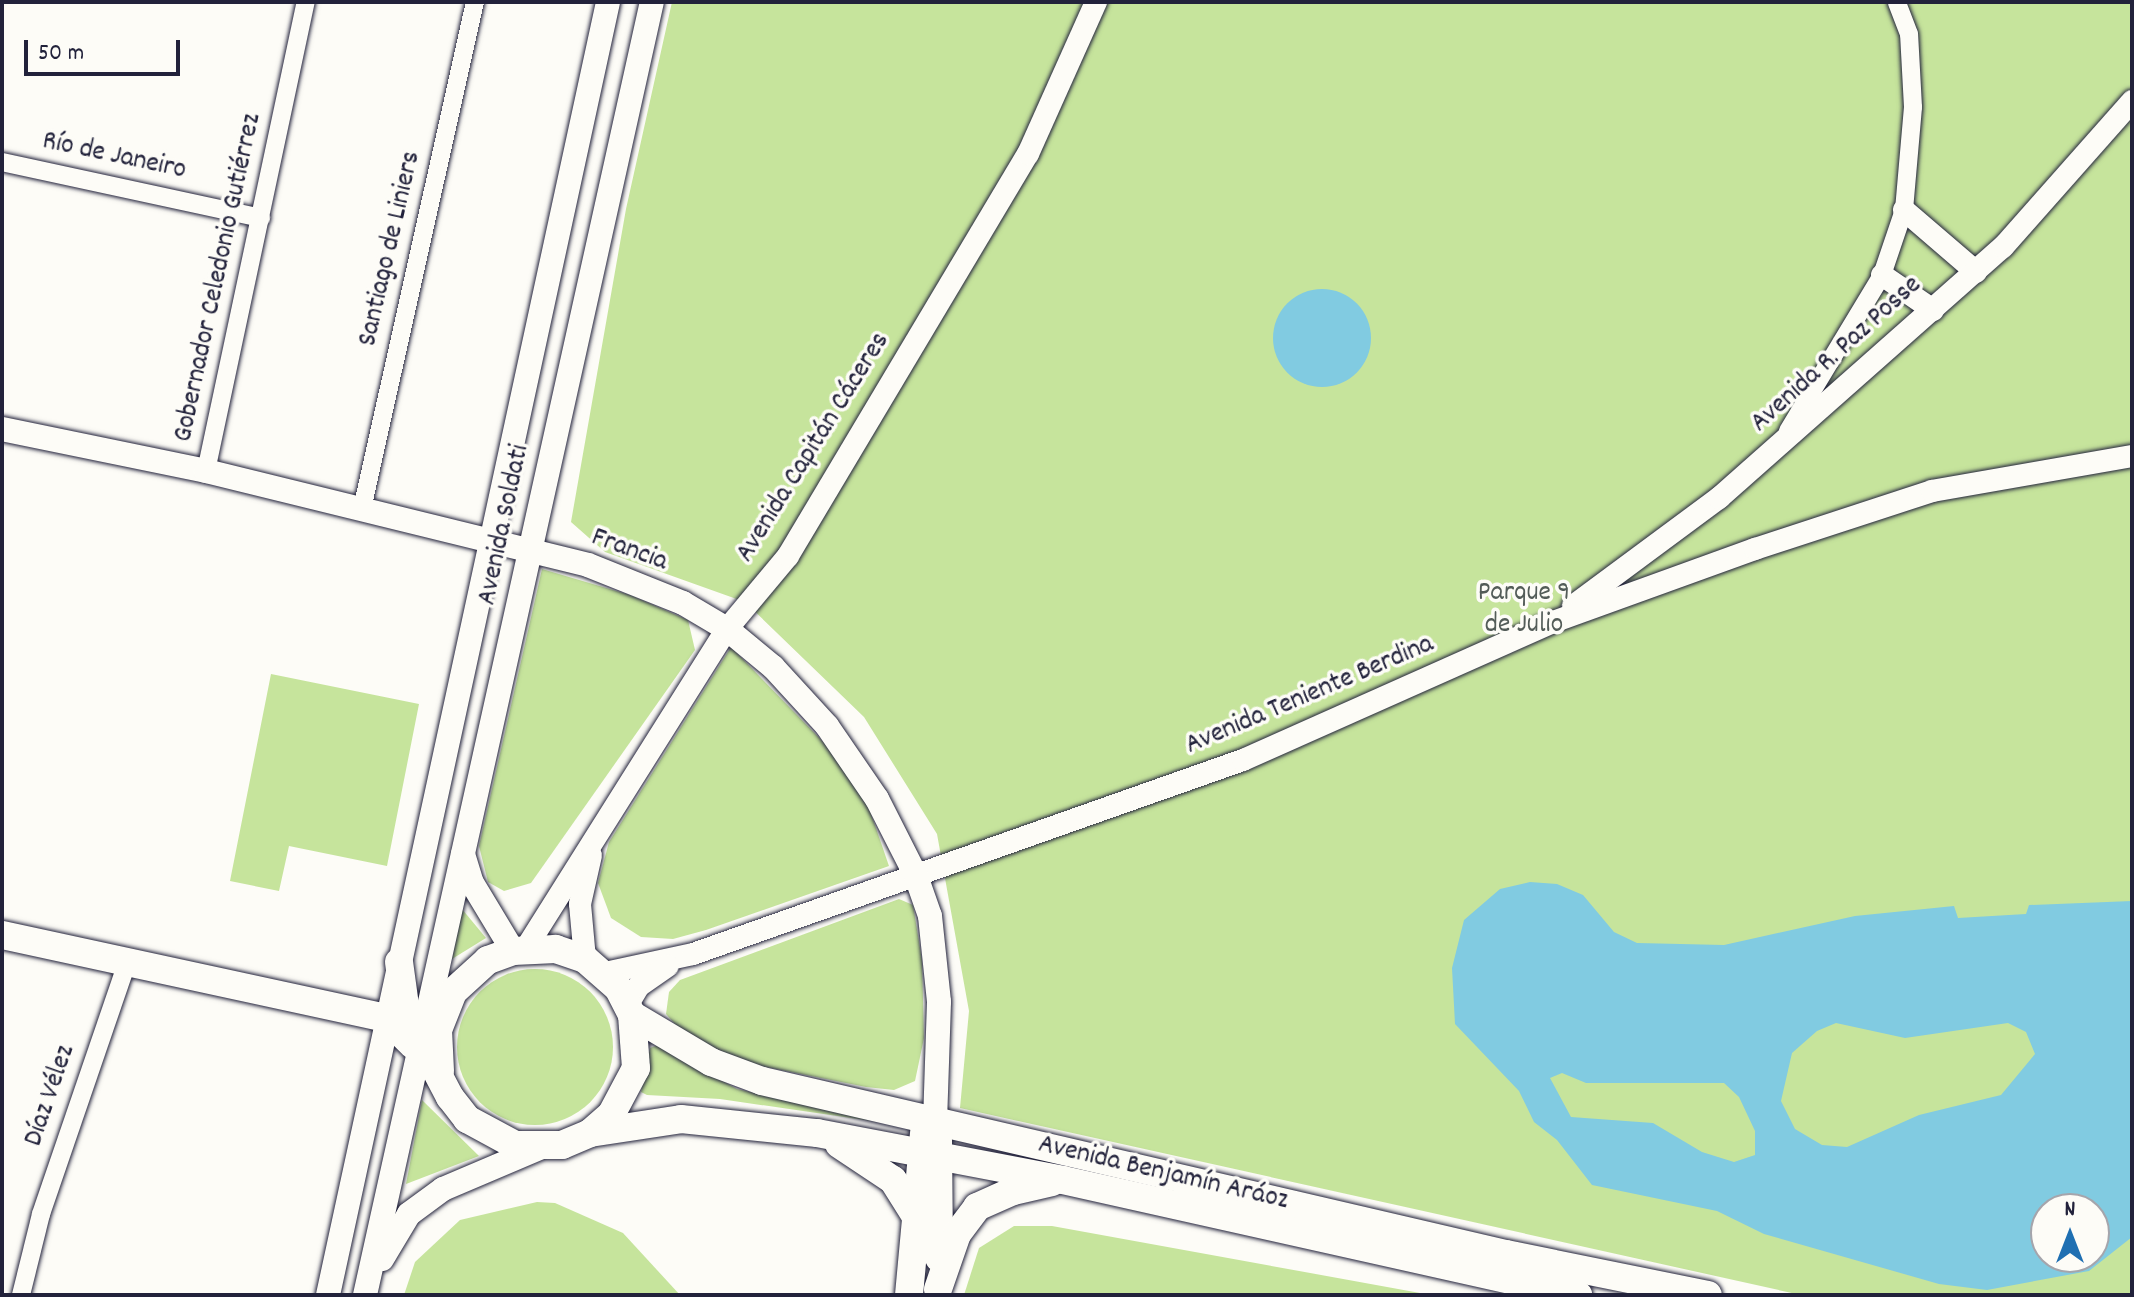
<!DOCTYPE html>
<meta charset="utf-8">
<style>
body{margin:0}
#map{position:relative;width:2134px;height:1297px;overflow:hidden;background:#fdfcf7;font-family:Dekko,sans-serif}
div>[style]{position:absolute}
.green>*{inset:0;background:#c6e49c}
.round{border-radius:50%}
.water>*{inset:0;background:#81cbe1}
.roads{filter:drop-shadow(0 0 2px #22223b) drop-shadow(0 0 2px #22223b)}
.minor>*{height:18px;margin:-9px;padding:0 9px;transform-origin:9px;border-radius:9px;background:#fdfcf7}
.tertiary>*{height:22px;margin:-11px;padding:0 11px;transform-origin:11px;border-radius:11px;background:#fdfcf7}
.secondary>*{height:24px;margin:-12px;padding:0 12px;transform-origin:12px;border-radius:12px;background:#fdfcf7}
.primary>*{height:28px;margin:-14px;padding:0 14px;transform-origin:14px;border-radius:14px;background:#fdfcf7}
span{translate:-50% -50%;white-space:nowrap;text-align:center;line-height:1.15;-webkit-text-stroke:7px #fdfcf7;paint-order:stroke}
.street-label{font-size:28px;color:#22223b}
.park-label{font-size:28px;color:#535c58}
.frame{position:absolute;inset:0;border:4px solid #22223b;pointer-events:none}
.north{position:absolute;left:2030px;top:1193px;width:80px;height:80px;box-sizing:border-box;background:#fdfcf7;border:2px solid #a5a5ac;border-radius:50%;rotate:0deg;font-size:22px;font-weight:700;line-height:32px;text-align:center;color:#22223b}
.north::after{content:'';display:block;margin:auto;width:28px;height:36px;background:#1f6fb2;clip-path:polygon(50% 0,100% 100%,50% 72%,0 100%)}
.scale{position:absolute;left:24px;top:40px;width:156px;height:36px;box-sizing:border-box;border:4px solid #22223b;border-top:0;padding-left:10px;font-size:24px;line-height:28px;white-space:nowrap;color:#22223b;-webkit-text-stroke:6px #fdfcf7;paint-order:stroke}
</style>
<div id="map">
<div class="green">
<div style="clip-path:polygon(evenodd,672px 2px,2132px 2px,2132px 1295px,1801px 1295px,960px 1108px,969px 1011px,937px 834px,864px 717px,745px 602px,605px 552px,571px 522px,626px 209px,672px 2px,2046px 1209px,2094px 1209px,2094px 1257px,2046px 1257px,2046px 1209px)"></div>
<div style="clip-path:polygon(542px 569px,630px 595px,688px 620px,695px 650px,531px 883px,504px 891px,488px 882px,479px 846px)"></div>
<div style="clip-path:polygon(731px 647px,833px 752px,869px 808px,889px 866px,706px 930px,673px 939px,641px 937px,611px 918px,598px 883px,609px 842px)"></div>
<div style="clip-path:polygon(271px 674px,419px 704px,387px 866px,289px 846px,279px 891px,230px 881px)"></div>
<div style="clip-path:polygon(899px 899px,913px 905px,922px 960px,924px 1038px,915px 1081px,894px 1090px,866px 1087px,756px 1065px,710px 1048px,681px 1031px,666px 1014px,669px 992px,680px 980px)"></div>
<div style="clip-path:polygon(462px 909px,486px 938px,452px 959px)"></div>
<div class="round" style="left:457px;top:969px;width:156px;height:156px"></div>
<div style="clip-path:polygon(658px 1045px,737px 1089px,892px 1124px,720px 1099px,647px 1095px,641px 1092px,650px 1048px)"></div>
<div style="clip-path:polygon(422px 1100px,479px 1156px,406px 1184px)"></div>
<div style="clip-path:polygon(537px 1202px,555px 1203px,623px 1233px,680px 1295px,404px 1295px,415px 1262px,460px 1220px)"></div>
<div style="clip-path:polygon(1014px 1226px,1052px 1226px,1431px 1295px,964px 1295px,979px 1248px)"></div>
</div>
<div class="water">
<div class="round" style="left:1273px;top:289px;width:98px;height:98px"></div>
<div style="clip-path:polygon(evenodd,1530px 882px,1557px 884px,1583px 895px,1614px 932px,1637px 943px,1724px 945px,1855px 916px,1954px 906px,1958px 918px,2026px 914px,2029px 905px,2132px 901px,2132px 1237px,2089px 1271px,1987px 1290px,1939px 1284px,1764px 1234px,1717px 1211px,1592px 1185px,1557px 1140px,1534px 1122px,1519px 1091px,1455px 1024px,1452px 968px,1464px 920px,1500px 889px,1530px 882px,1836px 1023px,1905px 1038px,2008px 1023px,2026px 1032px,2035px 1054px,2001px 1095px,1919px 1115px,1847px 1147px,1822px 1145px,1795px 1129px,1781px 1101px,1792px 1053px,1817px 1031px,1836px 1023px,1530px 882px,1562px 1073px,1586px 1083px,1724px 1083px,1739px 1097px,1755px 1131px,1755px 1155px,1734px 1162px,1702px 1152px,1653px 1123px,1571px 1117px,1550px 1078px,1562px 1073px,1530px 882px,2046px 1209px,2094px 1209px,2094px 1257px,2046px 1257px,2046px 1209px)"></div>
</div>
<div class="roads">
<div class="minor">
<div style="left:2px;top:162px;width:265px;rotate:12.2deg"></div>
<div style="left:1788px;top:431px;width:182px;rotate:-58.9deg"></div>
<div style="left:1882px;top:275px;width:69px;rotate:-71.3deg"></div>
<div style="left:1904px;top:210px;width:103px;rotate:-85deg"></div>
<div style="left:1913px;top:107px;width:73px;rotate:-93.1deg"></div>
<div style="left:1909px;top:34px;width:34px;rotate:-111deg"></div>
<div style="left:206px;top:471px;width:480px;rotate:-78deg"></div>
<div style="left:362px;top:509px;width:519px;rotate:-77.44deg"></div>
<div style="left:21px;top:1295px;width:83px;rotate:-76.1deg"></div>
<div style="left:41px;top:1214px;width:265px;rotate:-71.1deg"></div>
</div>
<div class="tertiary">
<div style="left:1904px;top:210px;width:95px;rotate:40.7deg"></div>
<div style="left:1882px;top:275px;width:62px;rotate:34.5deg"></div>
<div style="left:1573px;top:606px;width:182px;rotate:-36.5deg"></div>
<div style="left:1719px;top:498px;width:379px;rotate:-41.5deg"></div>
<div style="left:2003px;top:247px;width:195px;rotate:-48.5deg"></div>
<div style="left:526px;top:948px;width:377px;rotate:-57.8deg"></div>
<div style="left:727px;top:629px;width:95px;rotate:-50.1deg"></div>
<div style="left:788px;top:556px;width:468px;rotate:-59.2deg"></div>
<div style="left:1028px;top:154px;width:167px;rotate:-65.9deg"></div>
<div style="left:585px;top:959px;width:55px;rotate:-95.2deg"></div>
<div style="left:580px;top:904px;width:50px;rotate:-77.3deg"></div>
<div style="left:605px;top:973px;width:90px;rotate:-12.2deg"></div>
<div style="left:693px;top:954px;width:583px;rotate:-19.43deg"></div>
<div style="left:1243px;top:760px;width:339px;rotate:-24deg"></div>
<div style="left:1553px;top:622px;width:215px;rotate:-19.9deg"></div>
<div style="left:1755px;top:549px;width:186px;rotate:-18.1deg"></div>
<div style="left:1932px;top:491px;width:203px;rotate:-9.9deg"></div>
<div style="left:628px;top:1004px;width:21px;rotate:-59deg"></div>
<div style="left:639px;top:986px;width:35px;rotate:-35deg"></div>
</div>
<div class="secondary">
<div style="left:2px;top:429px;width:208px;rotate:11.6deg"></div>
<div style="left:206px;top:471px;width:393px;rotate:13.8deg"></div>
<div style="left:588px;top:565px;width:102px;rotate:21.8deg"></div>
<div style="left:683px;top:603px;width:51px;rotate:30.6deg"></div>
<div style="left:727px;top:629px;width:60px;rotate:39.6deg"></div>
<div style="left:773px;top:667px;width:80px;rotate:47.5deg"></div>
<div style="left:827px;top:726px;width:88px;rotate:55.6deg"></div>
<div style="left:877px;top:799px;width:86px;rotate:63.1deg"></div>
<div style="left:916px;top:876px;width:42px;rotate:70.7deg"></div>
<div style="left:930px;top:916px;width:86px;rotate:84deg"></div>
<div style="left:939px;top:1002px;width:119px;rotate:91.9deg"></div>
<div style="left:463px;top:854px;width:30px;rotate:73deg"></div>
<div style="left:472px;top:883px;width:79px;rotate:58.9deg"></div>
<div style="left:382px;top:1259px;width:52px;rotate:-59deg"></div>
<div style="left:409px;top:1214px;width:42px;rotate:-36.3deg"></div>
<div style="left:443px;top:1189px;width:108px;rotate:-23deg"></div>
<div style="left:328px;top:1295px;width:1323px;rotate:-77.78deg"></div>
<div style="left:365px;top:1295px;width:1324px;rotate:-77.49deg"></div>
</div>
<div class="primary">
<div style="left:2px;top:935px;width:393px;rotate:12.2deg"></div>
<div style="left:386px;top:1018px;width:38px;rotate:45deg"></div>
<div style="left:399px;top:962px;width:51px;rotate:82.2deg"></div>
<div style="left:406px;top:1013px;width:95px;rotate:62.4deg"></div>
<div style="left:450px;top:1097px;width:28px;rotate:52deg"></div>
<div style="left:467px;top:1119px;width:55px;rotate:28.4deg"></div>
<div style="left:515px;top:1145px;width:47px"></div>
<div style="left:562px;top:1145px;width:30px;rotate:-23deg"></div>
<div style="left:590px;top:1133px;width:28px;rotate:-41deg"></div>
<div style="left:611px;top:1115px;width:53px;rotate:-62deg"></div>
<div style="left:636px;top:1068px;width:53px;rotate:-94.3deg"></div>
<div style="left:632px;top:1015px;width:30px;rotate:-117deg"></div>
<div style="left:618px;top:988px;width:44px;rotate:-138.7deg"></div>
<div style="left:585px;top:959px;width:31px;rotate:-161deg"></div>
<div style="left:556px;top:949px;width:43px;rotate:177.3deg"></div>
<div style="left:513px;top:951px;width:27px;rotate:160deg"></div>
<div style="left:488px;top:960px;width:47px;rotate:137.6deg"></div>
<div style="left:453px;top:992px;width:41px;rotate:111.5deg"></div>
<div style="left:438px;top:1030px;width:41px;rotate:87.2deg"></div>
<div style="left:632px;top:1015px;width:92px;rotate:30.7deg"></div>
<div style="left:711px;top:1062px;width:54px;rotate:20.4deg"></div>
<div style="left:762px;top:1081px;width:764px;rotate:13.09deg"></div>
<div style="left:1506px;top:1254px;width:206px;rotate:11.5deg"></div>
<div style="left:590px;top:1133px;width:92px;rotate:-8.7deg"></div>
<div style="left:681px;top:1119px;width:137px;rotate:5.9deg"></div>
<div style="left:817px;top:1133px;width:250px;rotate:10.8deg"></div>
<div style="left:1063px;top:1180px;width:528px;rotate:12.59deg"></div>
<div style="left:938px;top:1140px;width:118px;rotate:89.5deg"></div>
<div style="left:839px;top:1144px;width:65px;rotate:33.7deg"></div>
<div style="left:893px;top:1180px;width:41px;rotate:57.8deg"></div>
<div style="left:938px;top:1289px;width:58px;rotate:-70.9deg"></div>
<div style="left:957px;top:1234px;width:34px;rotate:-53deg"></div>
<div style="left:977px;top:1207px;width:39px;rotate:-24deg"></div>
<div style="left:1013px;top:1191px;width:40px;rotate:-13deg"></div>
<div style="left:909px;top:1295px;width:163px;rotate:-84.7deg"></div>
</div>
</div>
<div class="street-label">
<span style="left:114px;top:157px;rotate:12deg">Río de Janeiro</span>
<span style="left:391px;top:249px;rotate:-77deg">Santiago de Liniers</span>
<span style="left:219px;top:278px;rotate:-78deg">Gobernador Celedonio Gutiérrez</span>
<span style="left:1837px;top:355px;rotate:-42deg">Avenida R. Paz Posse</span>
<span style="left:814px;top:448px;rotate:-58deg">Avenida Capitán Cáceres</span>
<span style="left:505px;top:525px;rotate:-78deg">Avenida Soldati</span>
<span style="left:629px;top:551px;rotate:20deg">Francia</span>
<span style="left:1310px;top:696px;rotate:-23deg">Avenida Teniente Berdina</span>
<span style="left:51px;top:1096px;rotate:-71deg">Díaz Vélez</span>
<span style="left:1163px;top:1174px;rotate:13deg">Avenida Benjamín Aráoz</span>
</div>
<div class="park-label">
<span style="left:1524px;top:610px">Parque 9<br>de Julio</span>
</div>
<div class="frame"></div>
<div class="north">N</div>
<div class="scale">50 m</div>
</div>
